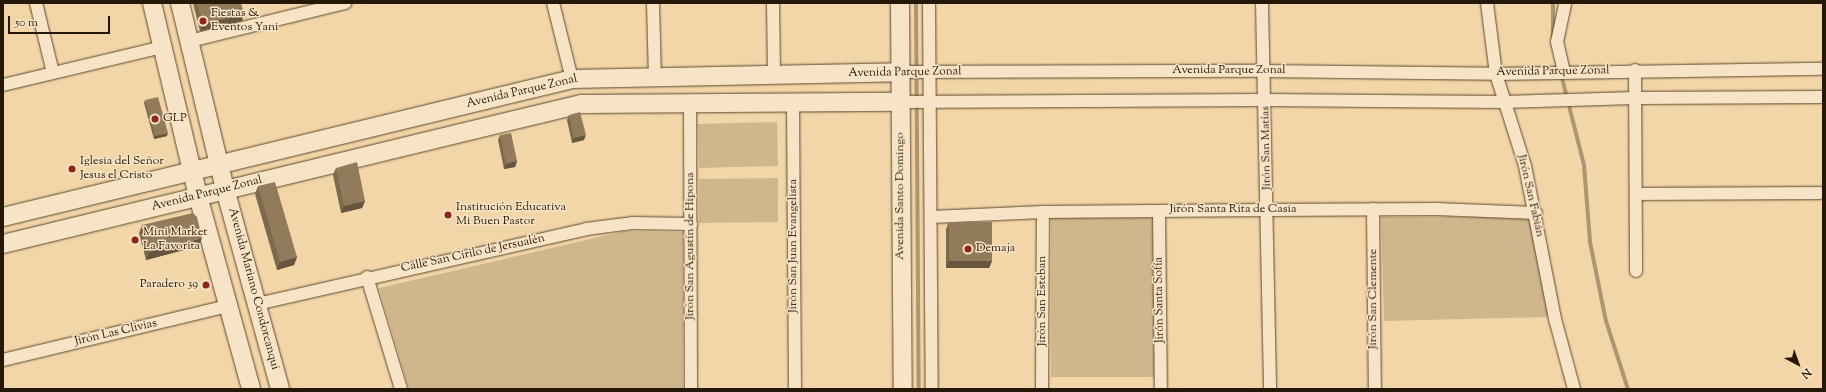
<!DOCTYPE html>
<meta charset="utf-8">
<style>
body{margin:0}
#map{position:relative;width:1826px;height:392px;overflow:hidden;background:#f3d6a7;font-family:"Sorts Mill Goudy",serif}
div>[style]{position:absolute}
.green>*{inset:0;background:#d0b68c}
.stream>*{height:4px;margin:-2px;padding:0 2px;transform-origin:2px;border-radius:2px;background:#ad9570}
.roads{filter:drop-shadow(0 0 1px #59482e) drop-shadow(0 0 1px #59482e)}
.street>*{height:12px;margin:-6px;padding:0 6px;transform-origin:6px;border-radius:6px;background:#f7e4c6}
.secondary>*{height:18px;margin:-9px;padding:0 9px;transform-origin:9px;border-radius:9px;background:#f7e4c6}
.wall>*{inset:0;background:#7d6a4d}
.shaded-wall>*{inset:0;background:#66563f}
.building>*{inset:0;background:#917b5a}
.dots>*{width:11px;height:11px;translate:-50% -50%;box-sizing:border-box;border:2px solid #f7e4c6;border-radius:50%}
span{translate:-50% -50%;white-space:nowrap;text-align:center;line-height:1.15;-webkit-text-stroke:3px #f7e4c6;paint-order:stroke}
.poi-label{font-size:12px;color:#261806}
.left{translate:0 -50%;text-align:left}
.right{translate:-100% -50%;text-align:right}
.street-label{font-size:12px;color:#261806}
.frame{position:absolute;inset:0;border:4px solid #261806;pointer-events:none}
.north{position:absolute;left:1778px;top:344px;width:40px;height:40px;-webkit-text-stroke:3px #f7e4c6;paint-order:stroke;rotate:139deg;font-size:11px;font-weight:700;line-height:16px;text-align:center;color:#261806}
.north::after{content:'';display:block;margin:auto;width:14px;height:18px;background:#261806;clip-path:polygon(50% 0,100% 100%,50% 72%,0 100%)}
.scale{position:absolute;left:8px;top:16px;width:102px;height:18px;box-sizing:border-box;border:2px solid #261806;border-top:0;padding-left:5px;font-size:12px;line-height:14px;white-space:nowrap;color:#261806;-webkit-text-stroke:3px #f7e4c6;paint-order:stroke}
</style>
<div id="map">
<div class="green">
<div style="clip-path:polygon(777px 122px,778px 166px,699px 168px,698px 124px)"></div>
<div style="clip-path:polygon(778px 178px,778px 222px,699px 223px,699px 179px)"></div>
<div style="clip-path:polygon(1533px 216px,1552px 317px,1384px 321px,1381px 217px)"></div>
<div style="clip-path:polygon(1051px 218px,1154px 218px,1154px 377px,1051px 377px)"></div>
<div style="clip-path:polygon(625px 231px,683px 232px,683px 389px,409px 389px,379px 288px)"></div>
</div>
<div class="stream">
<div style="left:916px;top:3px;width:386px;rotate:89.6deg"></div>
<div style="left:1553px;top:42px;width:39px;rotate:-90deg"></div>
<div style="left:1561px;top:74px;width:94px;rotate:75.8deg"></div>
<div style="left:1584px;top:165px;width:77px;rotate:85.5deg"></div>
<div style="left:1590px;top:242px;width:81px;rotate:78.6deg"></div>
<div style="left:1606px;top:321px;width:71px;rotate:72.1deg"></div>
</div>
<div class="roads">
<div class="street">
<div style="left:36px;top:3px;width:72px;rotate:76.3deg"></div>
<div style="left:553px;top:3px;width:78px;rotate:76deg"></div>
<div style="left:653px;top:3px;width:74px;rotate:88.5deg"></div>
<div style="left:773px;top:3px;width:72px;rotate:89.2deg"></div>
<div style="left:929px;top:3px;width:386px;rotate:89.6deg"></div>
<div style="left:1262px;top:3px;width:386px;rotate:88.8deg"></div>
<div style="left:1487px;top:3px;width:72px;rotate:82.8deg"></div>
<div style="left:1496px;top:74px;width:96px;rotate:72.5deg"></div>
<div style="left:1525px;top:166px;width:156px;rotate:78.9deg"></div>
<div style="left:1555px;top:319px;width:73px;rotate:74.8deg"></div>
<div style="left:190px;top:41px;width:160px;rotate:-13.8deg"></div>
<div style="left:1635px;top:70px;width:201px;rotate:89.7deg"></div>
<div style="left:900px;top:72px;width:364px;rotate:-0.2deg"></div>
<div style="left:1264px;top:71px;width:232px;rotate:0.7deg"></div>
<div style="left:1496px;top:74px;width:327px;rotate:-0.9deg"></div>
<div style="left:1564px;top:72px;width:31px;rotate:-103deg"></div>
<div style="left:1557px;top:42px;width:40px;rotate:-78deg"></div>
<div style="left:3px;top:85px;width:163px;rotate:-13.4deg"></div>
<div style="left:900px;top:102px;width:366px;rotate:-0.3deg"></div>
<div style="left:1266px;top:100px;width:238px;rotate:0.5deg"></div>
<div style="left:1504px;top:102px;width:131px;rotate:-1.7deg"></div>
<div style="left:1635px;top:98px;width:188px;rotate:-0.3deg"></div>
<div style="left:793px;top:103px;width:286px;rotate:89.6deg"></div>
<div style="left:690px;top:104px;width:285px;rotate:89.8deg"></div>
<div style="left:1636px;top:194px;width:184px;rotate:-0.3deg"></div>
<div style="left:1373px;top:209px;width:180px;rotate:89.4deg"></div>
<div style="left:1159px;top:211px;width:178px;rotate:89.4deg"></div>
<div style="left:931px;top:217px;width:112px;rotate:-2.6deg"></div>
<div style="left:1043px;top:212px;width:224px;rotate:-0.5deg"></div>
<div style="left:1267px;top:210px;width:169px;rotate:-0.3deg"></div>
<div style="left:1436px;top:209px;width:100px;rotate:2.3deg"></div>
<div style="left:367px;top:277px;width:117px;rotate:73.1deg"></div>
<div style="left:257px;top:304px;width:337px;rotate:-12.8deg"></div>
<div style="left:586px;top:229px;width:46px;rotate:-7.4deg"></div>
<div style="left:632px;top:223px;width:59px;rotate:1deg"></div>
<div style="left:3px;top:360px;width:231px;rotate:-13.5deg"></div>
<div style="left:1042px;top:389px;width:177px;rotate:-89.7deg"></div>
</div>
<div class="secondary">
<div style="left:152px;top:3px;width:198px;rotate:76.6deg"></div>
<div style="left:198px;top:196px;width:200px;rotate:74.6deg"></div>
<div style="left:180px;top:3px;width:191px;rotate:76.4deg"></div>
<div style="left:225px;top:189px;width:207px;rotate:74.6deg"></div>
<div style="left:900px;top:3px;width:386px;rotate:89.6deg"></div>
<div style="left:3px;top:217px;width:585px;rotate:-13.63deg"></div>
<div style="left:572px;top:79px;width:328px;rotate:-1.2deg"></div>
<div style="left:3px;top:244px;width:595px;rotate:-13.62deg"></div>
<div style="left:581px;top:104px;width:319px;rotate:-0.4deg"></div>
</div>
</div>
<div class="wall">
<div style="clip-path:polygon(193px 3px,241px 3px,242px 21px,200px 31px)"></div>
<div style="clip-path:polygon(145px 100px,167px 136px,154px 139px,144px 103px)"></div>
<div style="clip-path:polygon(569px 115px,584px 140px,572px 143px,567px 120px)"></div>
<div style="clip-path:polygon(500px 135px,517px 161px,515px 167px,504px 169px,498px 140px)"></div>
<div style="clip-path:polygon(336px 168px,365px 201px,362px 208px,341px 213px,333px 175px)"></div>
<div style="clip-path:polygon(258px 186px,297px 257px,294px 265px,277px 270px,255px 194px)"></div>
<div style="clip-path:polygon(949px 222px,992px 261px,989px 268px,946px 268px,946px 229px)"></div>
<div style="clip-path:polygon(142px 225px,199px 246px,146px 260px,139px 233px)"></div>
</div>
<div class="shaded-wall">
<div style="clip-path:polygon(244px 14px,242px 21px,200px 31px,203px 24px)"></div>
<div style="clip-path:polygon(168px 133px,167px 136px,154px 139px,155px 136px)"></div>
<div style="clip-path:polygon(586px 135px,584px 140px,572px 143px,574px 138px)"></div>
<div style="clip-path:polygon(517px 161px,515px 167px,504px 169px,506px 164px)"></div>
<div style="clip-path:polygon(365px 201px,362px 208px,341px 213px,344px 206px)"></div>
<div style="clip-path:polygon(202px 238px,199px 246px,146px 260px,149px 252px)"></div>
<div style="clip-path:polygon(297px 257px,294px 265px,277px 270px,280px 262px)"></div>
<div style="clip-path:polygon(949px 261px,992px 261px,989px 268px,946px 268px)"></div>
</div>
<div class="building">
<div style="clip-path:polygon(197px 3px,241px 3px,244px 14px,203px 24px)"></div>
<div style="clip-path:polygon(158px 97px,168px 133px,155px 136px,145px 100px)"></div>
<div style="clip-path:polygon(580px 112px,586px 135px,574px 138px,569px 115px)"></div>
<div style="clip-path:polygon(511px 133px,517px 161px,506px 164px,500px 135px)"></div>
<div style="clip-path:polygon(357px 162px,365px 201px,344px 206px,336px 168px)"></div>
<div style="clip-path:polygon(275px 182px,297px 257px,280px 262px,258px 186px)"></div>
<div style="clip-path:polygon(193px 213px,197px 217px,202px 238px,149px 252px,142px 225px)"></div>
<div style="clip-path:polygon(949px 222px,992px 222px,992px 261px,949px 261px)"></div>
</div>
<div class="dots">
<div style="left:203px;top:21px;background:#8f2418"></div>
<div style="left:155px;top:119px;background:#8f2418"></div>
<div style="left:72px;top:169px;background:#8f2418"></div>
<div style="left:448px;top:215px;background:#8f2418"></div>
<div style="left:135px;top:240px;background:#8f2418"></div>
<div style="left:968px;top:249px;background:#8f2418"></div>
<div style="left:206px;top:285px;background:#8f2418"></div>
</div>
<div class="poi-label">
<span class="left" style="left:211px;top:21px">Fiestas &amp;<br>Eventos Yani</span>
<span class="left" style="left:163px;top:119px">GLP</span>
<span class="left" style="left:80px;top:169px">Iglesia del Señor<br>Jesus el Cristo</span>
<span class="left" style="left:456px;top:215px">Institución Educativa<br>Mi Buen Pastor</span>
<span class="left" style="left:143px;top:240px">Mini Market<br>La Favorita</span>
<span class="left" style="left:976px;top:249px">Demaja</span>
<span class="right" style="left:198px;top:285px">Paradero 39</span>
</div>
<div class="street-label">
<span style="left:1229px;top:71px">Avenida Parque Zonal</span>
<span style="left:1553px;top:72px;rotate:-1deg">Avenida Parque Zonal</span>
<span style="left:905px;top:73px;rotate:-1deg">Avenida Parque Zonal</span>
<span style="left:522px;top:92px;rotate:-13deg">Avenida Parque Zonal</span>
<span style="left:1267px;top:148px;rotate:-91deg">Jirón San Matías</span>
<span style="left:207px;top:194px;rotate:-14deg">Avenida Parque Zonal</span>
<span style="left:901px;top:196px;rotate:-90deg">Avenida Santo Domingo</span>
<span style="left:1530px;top:196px;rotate:77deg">Jirón San Fabián</span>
<span style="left:1233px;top:210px">Jirón Santa Rita de Casia</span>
<span style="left:691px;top:246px;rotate:-90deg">Jirón San Agustín de Hipona</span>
<span style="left:794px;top:246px;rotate:-90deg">Jirón San Juan Evangelista</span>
<span style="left:473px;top:254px;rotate:-12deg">Calle San Cirilo de Jersualén</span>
<span style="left:253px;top:289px;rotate:75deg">Avenida Mariano Condorcanqui</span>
<span style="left:1374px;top:299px;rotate:-90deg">Jirón San Clemente</span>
<span style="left:1160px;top:300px;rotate:-91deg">Jirón Santa Sofía</span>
<span style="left:1043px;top:301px;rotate:-90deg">Jirón San Esteban</span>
<span style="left:116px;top:333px;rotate:-13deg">Jirón Las Clivias</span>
</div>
<div class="frame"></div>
<div class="north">N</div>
<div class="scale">50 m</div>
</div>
